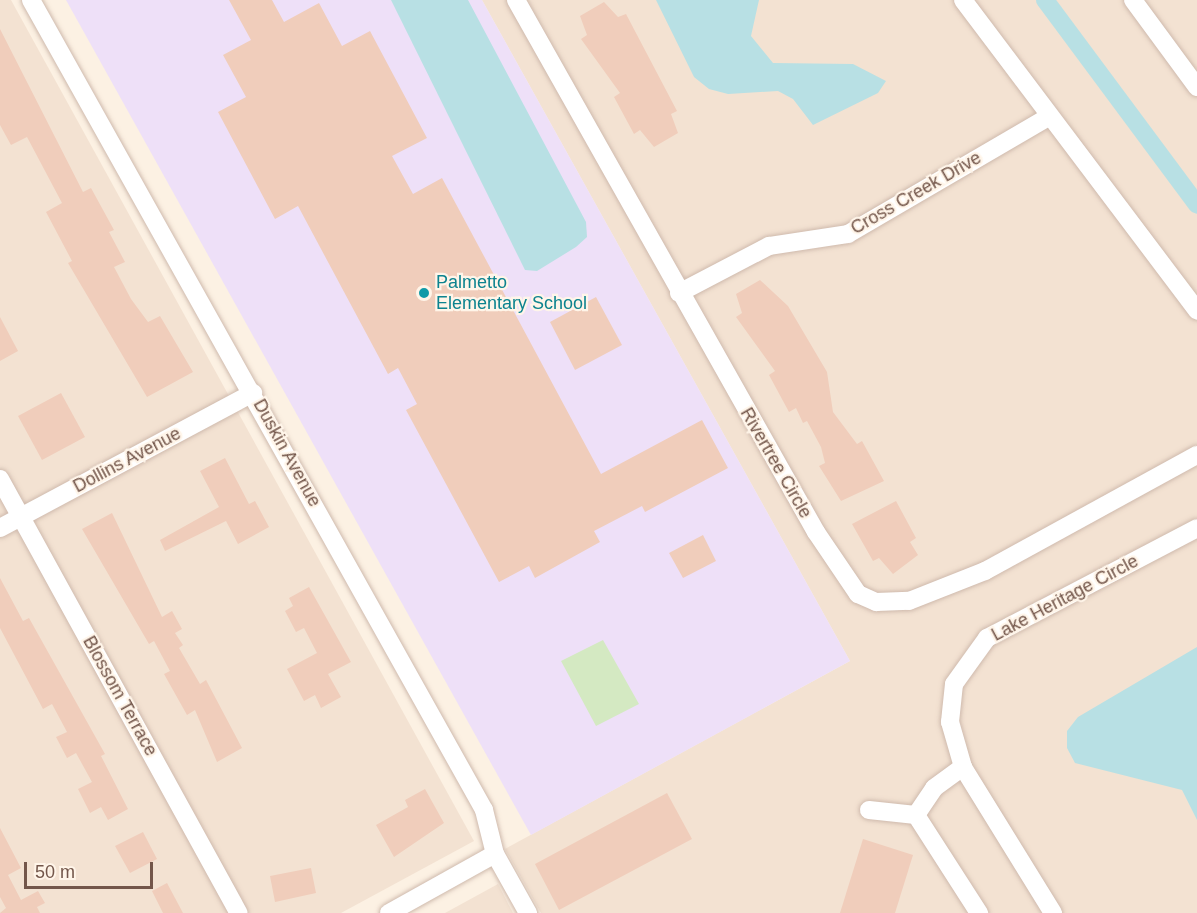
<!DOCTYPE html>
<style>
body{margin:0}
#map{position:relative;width:1197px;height:913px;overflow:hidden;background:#fcf1e3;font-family:Helvetica,sans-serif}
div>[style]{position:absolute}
.residential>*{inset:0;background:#f3e2d2}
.education>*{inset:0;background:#eee0f8}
.green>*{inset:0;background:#d4e9c2}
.water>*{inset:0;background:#b8e0e4}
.canal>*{height:18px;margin:-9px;padding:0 9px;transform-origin:9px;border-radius:9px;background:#b8e0e4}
.building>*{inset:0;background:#f0cdbb}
.roads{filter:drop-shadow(0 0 2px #cfbaad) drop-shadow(0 0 2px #cfbaad)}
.minor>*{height:18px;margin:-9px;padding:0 9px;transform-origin:9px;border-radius:9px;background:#fff}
.dots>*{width:16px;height:16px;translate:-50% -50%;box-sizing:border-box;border:3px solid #fff5e9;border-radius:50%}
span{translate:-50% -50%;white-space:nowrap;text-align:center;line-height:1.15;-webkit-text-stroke:4.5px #fff5e9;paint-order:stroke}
.street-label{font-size:18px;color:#73564a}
.culture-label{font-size:18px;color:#0d838f}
.left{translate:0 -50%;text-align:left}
.scale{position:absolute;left:24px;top:862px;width:129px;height:27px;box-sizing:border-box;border:3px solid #73564a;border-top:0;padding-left:8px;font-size:18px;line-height:21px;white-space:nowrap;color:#73564a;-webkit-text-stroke:4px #fff5e9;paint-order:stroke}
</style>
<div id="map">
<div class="residential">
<div style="clip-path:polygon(0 0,11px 0,474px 841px,341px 913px,0 913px)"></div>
<div style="clip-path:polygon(482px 0,1197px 0,1197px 913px,541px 913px,505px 849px,850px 661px)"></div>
<div style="clip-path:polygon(498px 884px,513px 913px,445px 913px)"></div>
</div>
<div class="education">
<div style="clip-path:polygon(66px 0,482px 0,850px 661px,531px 835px)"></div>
</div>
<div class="green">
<div style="clip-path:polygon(603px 640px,639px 704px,596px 726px,561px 661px)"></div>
</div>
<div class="water">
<div style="clip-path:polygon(391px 0,468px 0,586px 222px,587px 237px,576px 247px,537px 271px,525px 270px)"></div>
<div style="clip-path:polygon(656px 0,759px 0,751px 36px,773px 63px,853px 64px,886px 81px,878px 93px,813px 125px,793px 99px,778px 91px,728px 94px,709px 89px,694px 77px)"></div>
<div style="clip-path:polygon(1197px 647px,1197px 820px,1182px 790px,1075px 763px,1067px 748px,1067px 731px,1078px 717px)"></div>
</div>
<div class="canal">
<div style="left:1045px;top:0;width:255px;rotate:53.4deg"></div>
</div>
<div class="building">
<div style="clip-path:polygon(229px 0,272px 0,284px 22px,319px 3px,342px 46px,370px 31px,427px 138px,392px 156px,413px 194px,442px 178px,601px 474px,702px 420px,728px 468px,645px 512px,642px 506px,594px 531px,600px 542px,535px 578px,529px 566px,499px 582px,406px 410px,417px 404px,398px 368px,388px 374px,298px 206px,275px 219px,218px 112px,246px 97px,223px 55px,251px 40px)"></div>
<div style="clip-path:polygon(604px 2px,618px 17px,626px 14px,677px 111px,671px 114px,678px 133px,654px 147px,640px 130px,634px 134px,614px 97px,620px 93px,581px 39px,587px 35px,580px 16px)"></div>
<div style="clip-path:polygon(0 29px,83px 192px,91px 188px,114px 230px,109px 232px,125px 262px,114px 267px,131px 299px,148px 322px,160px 316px,193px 372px,147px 397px,68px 263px,72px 261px,46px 212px,62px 203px,27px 137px,11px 145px,0 125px)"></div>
<div style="clip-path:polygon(760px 280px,788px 306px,827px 372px,833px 412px,857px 444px,862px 441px,884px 481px,841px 501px,819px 466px,825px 463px,821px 447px,807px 421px,803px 423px,796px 408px,789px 412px,769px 375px,775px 371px,736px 317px,742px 313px,736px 294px)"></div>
<div style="clip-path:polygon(596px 297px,622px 345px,575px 370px,550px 322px)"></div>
<div style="clip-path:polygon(0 317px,18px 351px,0 361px)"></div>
<div style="clip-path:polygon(61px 393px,85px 437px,42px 460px,18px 416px)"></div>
<div style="clip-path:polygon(225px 458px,249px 504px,255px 501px,269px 527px,238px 544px,226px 521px,165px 551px,160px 540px,219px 507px,200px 471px)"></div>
<div style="clip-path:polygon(896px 501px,916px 538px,910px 542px,918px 555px,893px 574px,879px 558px,873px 561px,852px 524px)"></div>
<div style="clip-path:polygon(112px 513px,162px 617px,172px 611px,182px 629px,175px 633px,183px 645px,179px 648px,200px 684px,206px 680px,242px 748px,217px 762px,195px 710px,187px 715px,164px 674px,170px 671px,154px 641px,149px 644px,82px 529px)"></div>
<div style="clip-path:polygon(703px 535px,716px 561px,683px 578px,669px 553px)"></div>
<div style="clip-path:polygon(0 578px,23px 621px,29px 618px,105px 754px,101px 756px,128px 809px,108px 820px,101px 807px,90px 813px,78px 789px,92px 782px,76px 753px,67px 758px,56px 737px,67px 732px,52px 704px,43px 709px,0 628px)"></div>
<div style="clip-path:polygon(309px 587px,351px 662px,328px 674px,341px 697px,321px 708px,315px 695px,304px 701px,287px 669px,317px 653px,304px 628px,296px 632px,285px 611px,293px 606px,289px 598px)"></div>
<div style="clip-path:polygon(425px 789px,444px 823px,394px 857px,376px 825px,408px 807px,405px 800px)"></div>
<div style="clip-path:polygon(667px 793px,692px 839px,559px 910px,535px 864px)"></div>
<div style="clip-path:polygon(0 828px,21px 868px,8px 875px,21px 900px,38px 891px,45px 903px,37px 907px,40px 913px,0 913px,6px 908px,0 897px)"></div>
<div style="clip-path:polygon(143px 832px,157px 859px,130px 873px,115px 846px)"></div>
<div style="clip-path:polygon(863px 839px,913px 855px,895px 913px,840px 913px)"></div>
<div style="clip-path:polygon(311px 868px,316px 893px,275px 902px,270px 876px)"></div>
<div style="clip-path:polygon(167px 883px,183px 913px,163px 913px,152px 891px)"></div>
</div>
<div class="roads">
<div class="minor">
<div style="left:31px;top:0;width:928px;rotate:60.78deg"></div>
<div style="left:484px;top:810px;width:45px;rotate:76deg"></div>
<div style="left:495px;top:854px;width:68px;rotate:60.8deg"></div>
<div style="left:516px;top:0;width:611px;rotate:60.58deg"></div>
<div style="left:816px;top:532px;width:75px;rotate:55.9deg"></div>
<div style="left:858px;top:594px;width:20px;rotate:24deg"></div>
<div style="left:876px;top:602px;width:33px;rotate:-2deg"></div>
<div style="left:909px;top:601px;width:82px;rotate:-21.5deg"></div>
<div style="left:985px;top:571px;width:242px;rotate:-28.7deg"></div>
<div style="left:963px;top:0;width:389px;rotate:53deg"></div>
<div style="left:1133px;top:0;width:108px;rotate:53.7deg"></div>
<div style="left:679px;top:293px;width:102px;rotate:-27.6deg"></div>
<div style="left:769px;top:246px;width:80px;rotate:-8.6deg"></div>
<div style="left:848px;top:234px;width:232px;rotate:-30.3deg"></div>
<div style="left:0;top:479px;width:495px;rotate:61.2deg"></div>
<div style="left:0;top:528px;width:287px;rotate:-28.1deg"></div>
<div style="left:869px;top:810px;width:47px;rotate:6.1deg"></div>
<div style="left:916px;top:815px;width:117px;rotate:57.3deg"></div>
<div style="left:916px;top:815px;width:32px;rotate:-56deg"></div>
<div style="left:934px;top:788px;width:36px;rotate:-36deg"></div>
<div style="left:389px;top:913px;width:121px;rotate:-29.1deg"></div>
<div style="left:1053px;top:913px;width:172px;rotate:-121.7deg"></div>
<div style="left:963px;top:767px;width:47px;rotate:-106.1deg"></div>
<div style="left:950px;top:722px;width:38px;rotate:-84deg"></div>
<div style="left:954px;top:684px;width:57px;rotate:-54.3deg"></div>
<div style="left:987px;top:638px;width:237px;rotate:-27.6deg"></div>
</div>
</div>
<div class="dots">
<div style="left:424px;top:293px;background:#0f9aa8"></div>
</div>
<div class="street-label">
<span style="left:916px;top:193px;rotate:-30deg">Cross Creek Drive</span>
<span style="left:287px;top:453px;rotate:61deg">Duskin Avenue</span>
<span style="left:127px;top:460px;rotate:-28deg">Dollins Avenue</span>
<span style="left:776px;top:463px;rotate:60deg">Rivertree Circle</span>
<span style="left:1065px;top:598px;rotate:-28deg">Lake Heritage Circle</span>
<span style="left:120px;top:696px;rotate:61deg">Blossom Terrace</span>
</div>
<div class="culture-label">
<span class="left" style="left:436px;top:293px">Palmetto<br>Elementary School</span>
</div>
<div class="scale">50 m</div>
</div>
